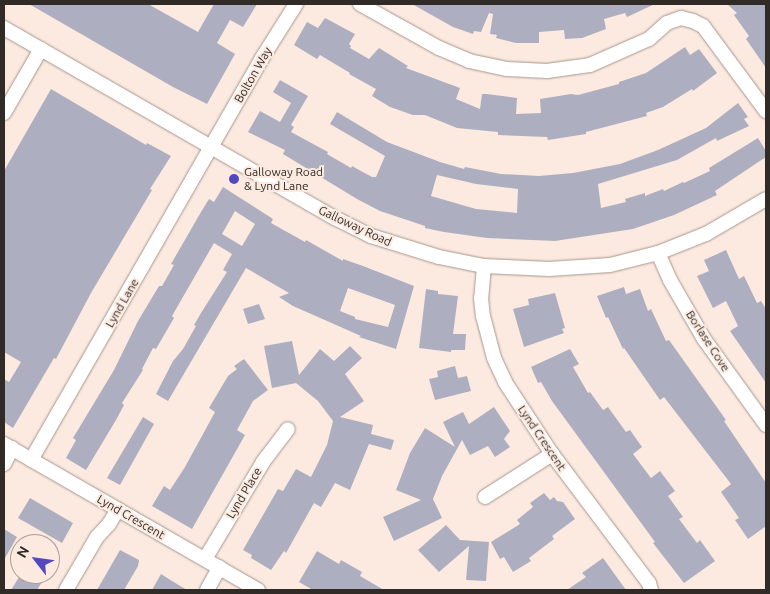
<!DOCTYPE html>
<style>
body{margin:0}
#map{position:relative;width:770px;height:594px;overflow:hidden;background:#fceae0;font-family:Ubuntu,sans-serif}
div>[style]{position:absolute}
.building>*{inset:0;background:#adafc0}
.roads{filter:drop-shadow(0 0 1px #a7968d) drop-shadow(0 0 1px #a7968d)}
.minor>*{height:14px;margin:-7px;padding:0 7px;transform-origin:7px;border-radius:7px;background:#fff}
.dots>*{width:14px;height:14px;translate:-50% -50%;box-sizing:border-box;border:2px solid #fceae0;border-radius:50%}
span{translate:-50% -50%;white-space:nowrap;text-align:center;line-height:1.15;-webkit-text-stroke:4px #fceae0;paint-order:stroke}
.street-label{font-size:12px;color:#312b27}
.poi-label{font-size:12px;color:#312b27}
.left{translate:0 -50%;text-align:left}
.frame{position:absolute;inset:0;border:5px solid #312b27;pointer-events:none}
.north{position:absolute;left:10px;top:534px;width:50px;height:50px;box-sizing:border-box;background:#fceae0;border:1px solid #ab9e96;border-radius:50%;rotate:300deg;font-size:14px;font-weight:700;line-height:20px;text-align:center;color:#312b27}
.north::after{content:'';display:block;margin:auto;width:18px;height:22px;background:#5448c0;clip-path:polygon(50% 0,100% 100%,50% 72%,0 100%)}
</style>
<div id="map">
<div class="building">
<div style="clip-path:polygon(29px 4px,148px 4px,198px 32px,214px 4px,257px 4px,243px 27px,230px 20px,217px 43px,235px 54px,207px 104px,173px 87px)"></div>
<div style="clip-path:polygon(412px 4px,655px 4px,627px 17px,625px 13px,604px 19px,606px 29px,582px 38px,565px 39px,564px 30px,539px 32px,539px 43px,516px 43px,496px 38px,497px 35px,490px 34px,493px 14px,489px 13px,481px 32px,474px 31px,473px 34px,453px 27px)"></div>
<div style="clip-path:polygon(727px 4px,766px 4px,766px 68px,746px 39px,749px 36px,734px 15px,737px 13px)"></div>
<div style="clip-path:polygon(325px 18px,355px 34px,349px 44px,351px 46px,350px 48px,369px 59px,379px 48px,408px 66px,406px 68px,460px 88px,456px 99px,480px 109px,482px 94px,487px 94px,517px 98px,516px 114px,541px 113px,540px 99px,571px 94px,578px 95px,619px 84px,619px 82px,646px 73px,685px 47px,690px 55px,699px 49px,717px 73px,693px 91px,692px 89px,663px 107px,646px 113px,647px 116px,586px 132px,586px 134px,548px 140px,547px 137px,498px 135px,498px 132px,457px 128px,425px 115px,413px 115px,390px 107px,372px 96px,376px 89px,349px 74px,350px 73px,320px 55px,317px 59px,294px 45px,307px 22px,318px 28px)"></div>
<div style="clip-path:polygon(evenodd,280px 80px,308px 96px,291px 125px,294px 127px,291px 132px,328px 152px,327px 154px,351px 168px,352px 166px,372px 177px,376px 177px,385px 156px,330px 124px,337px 112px,387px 142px,440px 162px,464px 169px,465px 167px,501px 174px,539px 176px,573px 173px,620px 164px,658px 150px,706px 128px,738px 103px,748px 117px,744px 119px,749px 126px,717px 141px,716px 138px,677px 160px,598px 184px,601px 208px,626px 202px,625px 199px,645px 193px,645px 196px,663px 189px,664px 191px,683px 182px,684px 183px,710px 171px,709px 168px,758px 138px,766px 151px,766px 157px,715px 191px,717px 195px,674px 215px,633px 229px,555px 241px,487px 238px,444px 232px,425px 228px,425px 226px,380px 211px,357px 199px,283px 154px,285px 150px,248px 132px,260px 111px,280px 122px,291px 103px,273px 92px,280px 80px,437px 175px,476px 184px,518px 189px,517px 213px,476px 209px,431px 196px,437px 175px)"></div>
<div style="clip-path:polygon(51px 89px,146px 145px,147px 143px,171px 156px,150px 189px,152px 190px,91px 293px,56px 359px,54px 358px,13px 428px,4px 422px,4px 379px,9px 382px,21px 362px,4px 352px,4px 171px)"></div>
<div style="clip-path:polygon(evenodd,223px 187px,273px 219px,271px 223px,305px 242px,306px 240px,343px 261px,343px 259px,363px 266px,414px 286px,396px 349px,359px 337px,361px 336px,293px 306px,279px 297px,289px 293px,246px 268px,168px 401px,156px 394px,173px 361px,183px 349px,196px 326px,194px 325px,201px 313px,227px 272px,223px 270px,232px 254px,214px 243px,172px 316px,174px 318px,167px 330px,156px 349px,153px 348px,142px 369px,143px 370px,122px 403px,124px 405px,116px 420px,86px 470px,66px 458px,76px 440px,73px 438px,114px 370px,138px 321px,159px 286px,162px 286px,174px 265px,171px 264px,201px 212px,209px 199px,214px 202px,223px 187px,235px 211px,255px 224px,242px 246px,222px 234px,235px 211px,223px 187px,348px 288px,395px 305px,388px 327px,355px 319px,355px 317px,340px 311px,348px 288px)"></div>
<div style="clip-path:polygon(726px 250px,739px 279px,744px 276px,757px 303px,761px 301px,766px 309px,766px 383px,730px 331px,738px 326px,726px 301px,713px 308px,697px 276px,709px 271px,704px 260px)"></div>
<div style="clip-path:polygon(624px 287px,626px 294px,640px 289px,648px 311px,651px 309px,666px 341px,669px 340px,726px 420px,724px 421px,766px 483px,766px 526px,748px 539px,735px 520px,739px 518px,721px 492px,731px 484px,664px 397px,660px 400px,624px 348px,623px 349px,608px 317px,606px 318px,597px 296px)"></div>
<div style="clip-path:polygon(426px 289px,438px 291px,438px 294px,458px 296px,453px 334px,466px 334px,465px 350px,451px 350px,451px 352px,419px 348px)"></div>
<div style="clip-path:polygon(555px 293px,565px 328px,562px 329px,564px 333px,524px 347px,513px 309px,529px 305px,528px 299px)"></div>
<div style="clip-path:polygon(259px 304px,265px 319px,248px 324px,243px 309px)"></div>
<div style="clip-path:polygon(292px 341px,299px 375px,320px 349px,334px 361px,350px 346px,362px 358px,345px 374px,364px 401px,340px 417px,373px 425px,371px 434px,394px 440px,391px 450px,369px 444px,350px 490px,335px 483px,321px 507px,314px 503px,286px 553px,284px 551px,271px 570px,251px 558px,252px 555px,243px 550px,278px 489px,283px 491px,296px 469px,311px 477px,327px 445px,333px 421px,318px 401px,296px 383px,272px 388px,264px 346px)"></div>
<div style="clip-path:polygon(570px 349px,579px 364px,573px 367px,588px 393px,590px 392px,603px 410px,608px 407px,626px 432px,630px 430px,642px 447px,633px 454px,651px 478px,660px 471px,675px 491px,668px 496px,683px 517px,679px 519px,697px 543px,700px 540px,715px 561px,684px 583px,653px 543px,655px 542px,552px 401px,541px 382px,538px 383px,531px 367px)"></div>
<div style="clip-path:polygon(244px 359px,268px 390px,253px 401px,237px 430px,245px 435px,192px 529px,152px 506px,164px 486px,170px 490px,185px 467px,215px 412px,209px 408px,228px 376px,237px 369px,234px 366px)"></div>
<div style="clip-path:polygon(455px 366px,458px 378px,467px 376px,471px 391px,435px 400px,429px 379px,438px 377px,437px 371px)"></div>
<div style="clip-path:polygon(494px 407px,510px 431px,504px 439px,510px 447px,495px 457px,488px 446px,470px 455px,462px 440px,442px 476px,433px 499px,442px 518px,394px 541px,383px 517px,421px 500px,396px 490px,410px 453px,425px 428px,455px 447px,443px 422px,463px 412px,469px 424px)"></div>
<div style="clip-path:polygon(143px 417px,154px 424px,120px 485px,107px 478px)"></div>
<div style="clip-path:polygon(544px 493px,550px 500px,554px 497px,557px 501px,563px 502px,575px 519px,552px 536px,554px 539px,529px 558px,531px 561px,513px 572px,504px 557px,500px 559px,491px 542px,520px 524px,517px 520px,533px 507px,530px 503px)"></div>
<div style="clip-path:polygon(30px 498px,73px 523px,62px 543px,18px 518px)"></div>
<div style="clip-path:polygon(446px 525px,460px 540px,489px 542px,486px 581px,466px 580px,469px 546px,439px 572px,418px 550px)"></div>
<div style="clip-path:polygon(4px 529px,17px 537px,4px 560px)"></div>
<div style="clip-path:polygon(120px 550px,139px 560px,138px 566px,124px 590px,97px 590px)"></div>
<div style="clip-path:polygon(317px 551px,339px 564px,341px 560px,362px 572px,360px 576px,384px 590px,313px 590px,299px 582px)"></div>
<div style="clip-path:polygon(603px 558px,626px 590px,567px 590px,586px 577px,582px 573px)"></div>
<div style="clip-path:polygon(21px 574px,47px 574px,37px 590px,11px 590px)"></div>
<div style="clip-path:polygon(161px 574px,172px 581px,187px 590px,152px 590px)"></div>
</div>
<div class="roads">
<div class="minor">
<div style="left:360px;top:4px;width:90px;rotate:29.1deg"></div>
<div style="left:439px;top:48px;width:33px;rotate:23deg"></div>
<div style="left:469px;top:61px;width:39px;rotate:12deg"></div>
<div style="left:507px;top:69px;width:40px;rotate:2.9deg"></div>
<div style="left:547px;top:71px;width:43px;rotate:-7.9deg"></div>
<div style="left:590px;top:65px;width:64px;rotate:-23.8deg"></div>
<div style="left:649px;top:39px;width:24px;rotate:-42deg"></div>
<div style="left:667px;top:23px;width:15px;rotate:-20deg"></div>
<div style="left:681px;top:18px;width:12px;rotate:14deg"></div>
<div style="left:693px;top:21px;width:11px;rotate:27deg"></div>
<div style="left:703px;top:26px;width:106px;rotate:53.5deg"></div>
<div style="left:4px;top:28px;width:382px;rotate:29.9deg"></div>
<div style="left:335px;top:218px;width:40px;rotate:26.6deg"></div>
<div style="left:371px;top:236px;width:71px;rotate:17.2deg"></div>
<div style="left:439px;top:257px;width:46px;rotate:11.3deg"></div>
<div style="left:484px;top:266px;width:65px;rotate:2.6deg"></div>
<div style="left:549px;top:269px;width:61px;rotate:-3.8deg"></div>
<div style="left:610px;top:265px;width:49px;rotate:-14deg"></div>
<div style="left:658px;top:253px;width:52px;rotate:-21.6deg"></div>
<div style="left:706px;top:234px;width:69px;rotate:-30.3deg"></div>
<div style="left:4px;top:113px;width:74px;rotate:-60deg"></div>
<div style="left:658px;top:253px;width:30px;rotate:66deg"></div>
<div style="left:670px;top:280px;width:68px;rotate:60deg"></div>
<div style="left:704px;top:339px;width:106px;rotate:54.2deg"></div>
<div style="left:484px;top:266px;width:32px;rotate:95deg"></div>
<div style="left:481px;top:298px;width:18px;rotate:84deg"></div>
<div style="left:483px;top:316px;width:43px;rotate:75.3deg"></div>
<div style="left:494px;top:358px;width:26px;rotate:65deg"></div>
<div style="left:505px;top:382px;width:86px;rotate:56.9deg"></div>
<div style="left:552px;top:454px;width:161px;rotate:53.1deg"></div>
<div style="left:649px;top:583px;width:7px;rotate:74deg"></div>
<div style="left:4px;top:444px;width:293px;rotate:29.9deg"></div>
<div style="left:31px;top:460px;width:464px;rotate:-60.1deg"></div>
<div style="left:262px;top:58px;width:64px;rotate:-57.8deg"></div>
<div style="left:4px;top:464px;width:18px;rotate:-63deg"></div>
<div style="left:485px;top:497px;width:80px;rotate:-32.7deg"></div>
<div style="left:205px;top:559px;width:113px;rotate:-59.1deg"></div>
<div style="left:263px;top:462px;width:41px;rotate:-52.9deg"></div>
<div style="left:66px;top:590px;width:61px;rotate:-59.7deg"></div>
<div style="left:97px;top:537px;width:18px;rotate:-47deg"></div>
<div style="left:109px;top:524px;width:17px;rotate:-59deg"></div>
<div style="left:207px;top:590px;width:26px;rotate:-61deg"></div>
</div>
</div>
<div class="dots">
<div style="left:234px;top:179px;background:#5448c0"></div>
</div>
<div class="street-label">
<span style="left:253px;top:75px;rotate:-60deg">Bolton Way</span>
<span style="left:355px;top:226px;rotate:25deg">Galloway Road</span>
<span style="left:122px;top:303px;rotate:-60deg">Lynd Lane</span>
<span style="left:708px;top:341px;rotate:57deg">Borlase Cove</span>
<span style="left:542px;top:438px;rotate:56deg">Lynd Crescent</span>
<span style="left:244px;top:493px;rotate:-59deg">Lynd Place</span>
<span style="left:131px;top:517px;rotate:30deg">Lynd Crescent</span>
</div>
<div class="poi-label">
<span class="left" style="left:244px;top:179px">Galloway Road<br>&amp; Lynd Lane</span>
</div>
<div class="frame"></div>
<div class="north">N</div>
</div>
